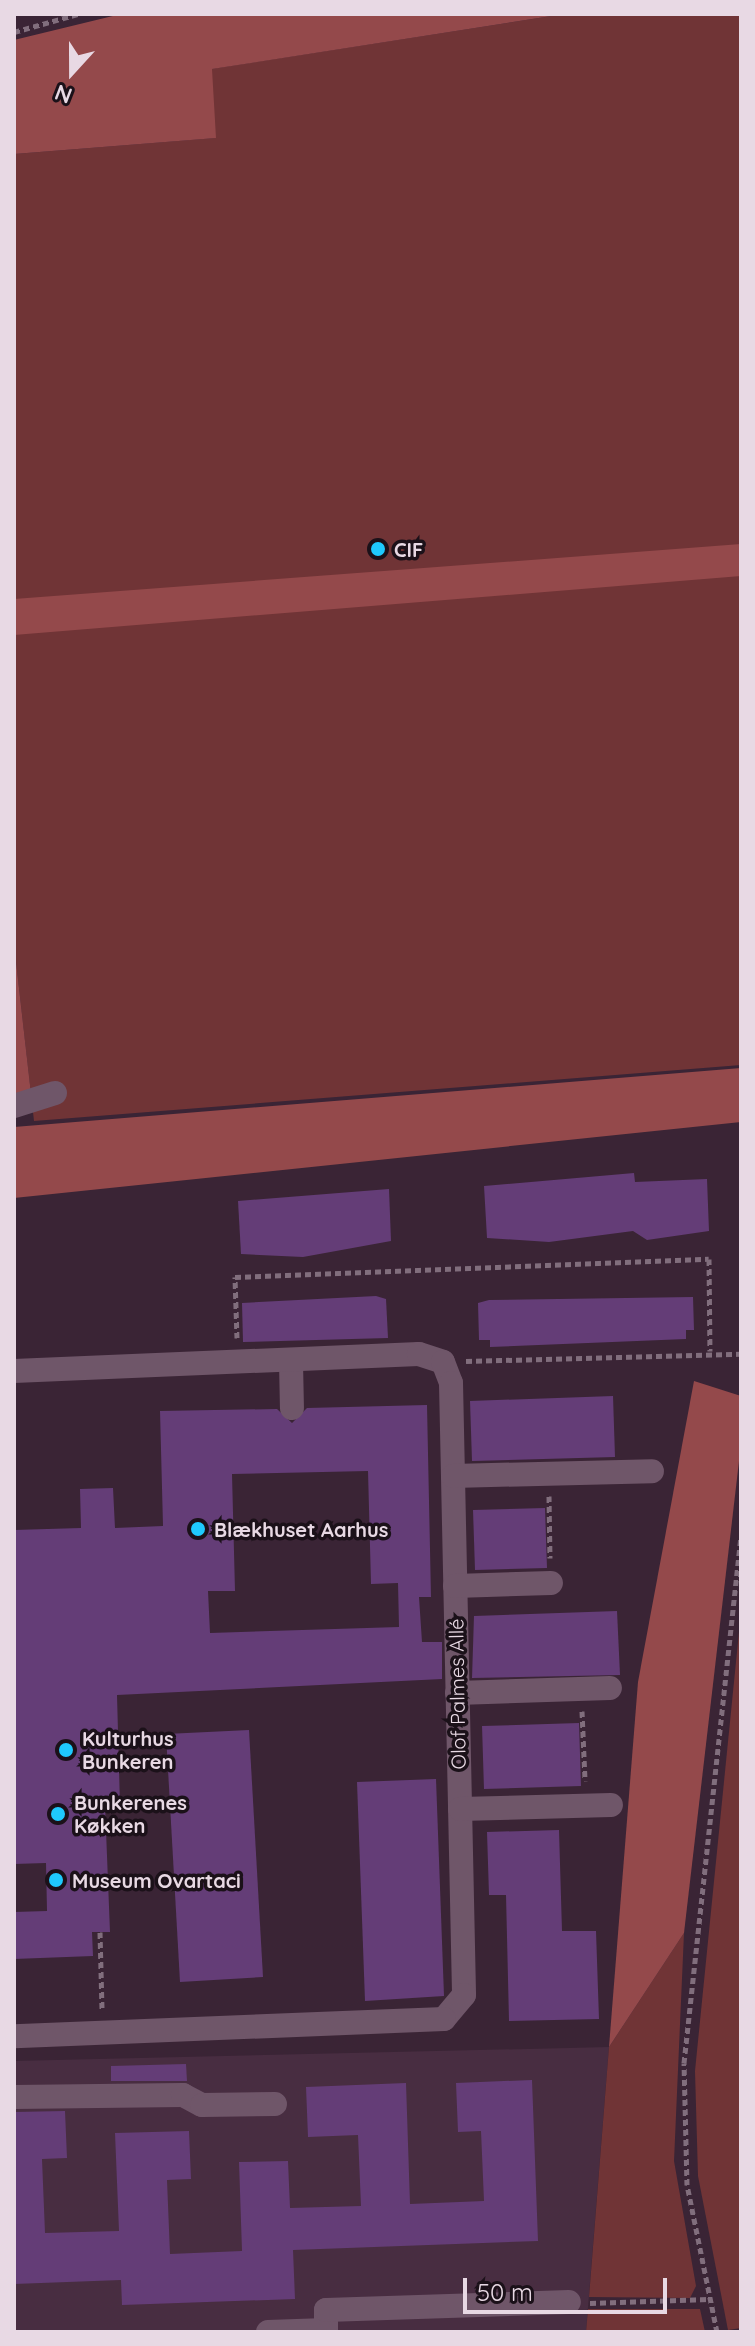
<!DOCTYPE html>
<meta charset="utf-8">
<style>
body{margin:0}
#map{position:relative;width:755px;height:2346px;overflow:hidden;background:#3a2435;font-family:Quicksand,sans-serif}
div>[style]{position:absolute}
.built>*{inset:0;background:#482d41}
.green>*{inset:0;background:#703436}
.forest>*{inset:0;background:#94494b}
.building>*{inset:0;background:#643d77}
.path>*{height:5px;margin-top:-2.5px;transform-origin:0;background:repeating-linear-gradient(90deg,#816e7d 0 6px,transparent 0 10px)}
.minor>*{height:24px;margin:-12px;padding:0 12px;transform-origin:12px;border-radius:12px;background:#6f5669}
.dots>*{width:22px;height:22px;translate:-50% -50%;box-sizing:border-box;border:4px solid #1b1119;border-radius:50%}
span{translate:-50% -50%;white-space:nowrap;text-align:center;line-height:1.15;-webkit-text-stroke:7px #1b1119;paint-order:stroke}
.poi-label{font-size:20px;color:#e8d9e4;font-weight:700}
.left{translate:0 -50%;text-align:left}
.street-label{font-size:20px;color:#e8d9e4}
.frame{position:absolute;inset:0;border:16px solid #e8d9e4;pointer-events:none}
.north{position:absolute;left:32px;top:32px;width:80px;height:80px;-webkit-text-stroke:6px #1b1119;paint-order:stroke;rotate:201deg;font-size:22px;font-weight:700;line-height:32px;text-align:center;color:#e8d9e4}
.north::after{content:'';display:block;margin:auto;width:28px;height:36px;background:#e8d9e4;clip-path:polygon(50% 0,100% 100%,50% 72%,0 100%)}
.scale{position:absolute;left:463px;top:2278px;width:204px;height:36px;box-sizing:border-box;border:4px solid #e8d9e4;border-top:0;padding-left:10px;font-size:24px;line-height:28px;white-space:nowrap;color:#e8d9e4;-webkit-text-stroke:6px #1b1119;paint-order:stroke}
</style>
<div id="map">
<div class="built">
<div style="clip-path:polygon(609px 2047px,586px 2332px,14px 2332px,14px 2061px)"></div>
</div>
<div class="green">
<div style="clip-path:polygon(564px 14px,741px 14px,741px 1065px,34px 1121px,14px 944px,14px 154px,215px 138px,211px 69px)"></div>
<div style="clip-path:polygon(741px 1612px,741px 2328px,728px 2330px,698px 2176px,695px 2071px)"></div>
<div style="clip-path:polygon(684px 1933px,674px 2161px,696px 2286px,690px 2298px,589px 2297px,609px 2047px)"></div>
<div style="clip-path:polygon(588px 2309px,700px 2309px,705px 2332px,586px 2332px)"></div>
</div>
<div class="forest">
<div style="clip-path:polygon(121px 14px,564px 14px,212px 69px,216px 138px,14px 154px,14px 40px)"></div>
<div style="clip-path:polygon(741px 544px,741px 576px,14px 635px,14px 599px)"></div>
<div style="clip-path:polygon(14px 944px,31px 1094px,14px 1097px)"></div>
<div style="clip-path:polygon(741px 1068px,741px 1122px,14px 1198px,14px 1127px)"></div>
<div style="clip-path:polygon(694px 1381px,741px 1396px,741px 1444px,684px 1933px,609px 2047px,638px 1682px)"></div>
</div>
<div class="building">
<div style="clip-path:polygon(634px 1173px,635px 1182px,707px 1179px,709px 1231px,647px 1240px,633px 1231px,549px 1242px,487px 1238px,484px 1186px)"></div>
<div style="clip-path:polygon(389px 1189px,391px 1241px,303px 1257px,241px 1254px,238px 1201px)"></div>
<div style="clip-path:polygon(376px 1296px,386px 1299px,388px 1338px,243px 1342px,242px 1303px)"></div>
<div style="clip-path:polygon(693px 1297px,694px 1330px,686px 1330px,686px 1339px,490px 1347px,490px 1340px,479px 1340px,478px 1303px,489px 1300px)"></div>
<div style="clip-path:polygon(613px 1396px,615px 1457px,472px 1461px,470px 1401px)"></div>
<div style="clip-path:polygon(evenodd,427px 1405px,431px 1597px,419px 1597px,422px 1642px,442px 1642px,442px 1679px,117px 1695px,120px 1805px,105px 1805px,110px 1932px,92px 1932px,93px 1956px,14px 1959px,14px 1912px,47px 1911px,46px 1863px,14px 1864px,14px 1530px,81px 1528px,80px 1489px,113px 1488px,115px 1528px,163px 1526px,160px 1411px,277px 1409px,292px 1423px,307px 1408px,427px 1405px,368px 1471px,371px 1584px,398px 1583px,399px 1627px,210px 1633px,208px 1591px,235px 1591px,232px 1474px,368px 1471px)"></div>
<div style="clip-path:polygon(545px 1508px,547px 1568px,475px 1570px,473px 1510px)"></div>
<div style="clip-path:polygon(617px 1611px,620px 1675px,472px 1678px,474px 1616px)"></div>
<div style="clip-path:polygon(579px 1723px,581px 1786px,484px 1789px,482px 1726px)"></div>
<div style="clip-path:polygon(249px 1730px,263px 1977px,180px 1982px,166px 1734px)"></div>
<div style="clip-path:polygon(436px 1779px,444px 1996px,365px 2001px,357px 1782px)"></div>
<div style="clip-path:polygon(559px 1830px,562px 1931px,596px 1931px,599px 2019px,509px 2021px,506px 1895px,489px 1895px,487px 1832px)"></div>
<div style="clip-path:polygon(186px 2064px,187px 2081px,111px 2081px,111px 2066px)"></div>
<div style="clip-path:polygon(532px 2080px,538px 2241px,293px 2250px,295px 2299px,122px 2305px,121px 2280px,14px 2284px,14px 2112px,65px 2111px,67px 2158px,42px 2159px,45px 2233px,119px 2231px,115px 2133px,189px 2131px,191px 2179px,167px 2180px,170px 2254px,242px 2251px,239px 2162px,288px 2161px,290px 2208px,361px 2206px,358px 2135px,308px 2137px,306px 2087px,406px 2083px,410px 2204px,484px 2201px,481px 2131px,458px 2132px,456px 2083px)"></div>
</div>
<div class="path">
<div style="left:14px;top:32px;width:66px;rotate:-15.7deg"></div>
<div style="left:237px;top:1338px;width:61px;rotate:-91.9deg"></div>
<div style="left:235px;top:1277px;width:474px;rotate:-2.2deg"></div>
<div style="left:709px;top:1259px;width:92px;rotate:89.4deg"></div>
<div style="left:466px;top:1361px;width:275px;rotate:-1.5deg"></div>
<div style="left:549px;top:1496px;width:62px;rotate:89.1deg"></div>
<div style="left:582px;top:1711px;width:70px;rotate:87.5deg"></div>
<div style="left:100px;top:1932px;width:79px;rotate:88.5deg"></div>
<div style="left:590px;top:2303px;width:119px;rotate:-1.9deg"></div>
<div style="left:717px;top:2332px;width:150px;rotate:-101.5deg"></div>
<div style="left:687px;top:2185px;width:122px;rotate:-91.4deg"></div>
<div style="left:684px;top:2063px;width:530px;rotate:-83.83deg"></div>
</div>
<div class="minor">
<div style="left:14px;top:1106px;width:43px;rotate:-17.6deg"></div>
<div style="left:291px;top:1362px;width:46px;rotate:88.8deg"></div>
<div style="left:14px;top:1371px;width:405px;rotate:-2.4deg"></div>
<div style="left:419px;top:1354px;width:25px;rotate:18deg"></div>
<div style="left:443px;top:1362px;width:22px;rotate:69deg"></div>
<div style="left:451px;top:1383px;width:612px;rotate:88.78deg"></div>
<div style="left:464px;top:1995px;width:31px;rotate:130deg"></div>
<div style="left:444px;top:2019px;width:430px;rotate:177.7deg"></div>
<div style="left:453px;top:1476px;width:199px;rotate:-1.4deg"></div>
<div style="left:455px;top:1586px;width:96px;rotate:-1.8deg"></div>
<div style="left:457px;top:1693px;width:153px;rotate:-1.9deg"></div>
<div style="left:460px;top:1809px;width:151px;rotate:-1.5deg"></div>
<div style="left:14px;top:2097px;width:169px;rotate:-0.7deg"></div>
<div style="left:183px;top:2095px;width:21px;rotate:28deg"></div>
<div style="left:202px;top:2105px;width:73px;rotate:-0.8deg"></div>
<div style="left:268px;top:2332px;width:58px;rotate:-2deg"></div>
<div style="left:326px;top:2330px;width:20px;rotate:-90deg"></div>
<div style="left:326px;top:2310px;width:243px;rotate:-1.9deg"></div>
</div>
<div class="dots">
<div style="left:378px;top:549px;background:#1fc9fd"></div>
<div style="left:198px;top:1529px;background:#1fc9fd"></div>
<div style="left:66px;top:1750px;background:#1fc9fd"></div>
<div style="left:58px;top:1814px;background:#1fc9fd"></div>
<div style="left:56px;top:1880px;background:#1fc9fd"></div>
</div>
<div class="poi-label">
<span class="left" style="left:394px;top:549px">CIF</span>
<span class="left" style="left:214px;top:1529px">Blækhuset Aarhus</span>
<span class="left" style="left:82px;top:1750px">Kulturhus<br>Bunkeren</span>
<span class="left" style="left:74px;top:1814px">Bunkerenes<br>Køkken</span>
<span class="left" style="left:72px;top:1880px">Museum Ovartaci</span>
</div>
<div class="street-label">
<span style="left:457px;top:1694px;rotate:-91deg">Olof Palmes Allé</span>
</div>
<div class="frame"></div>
<div class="north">N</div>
<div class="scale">50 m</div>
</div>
